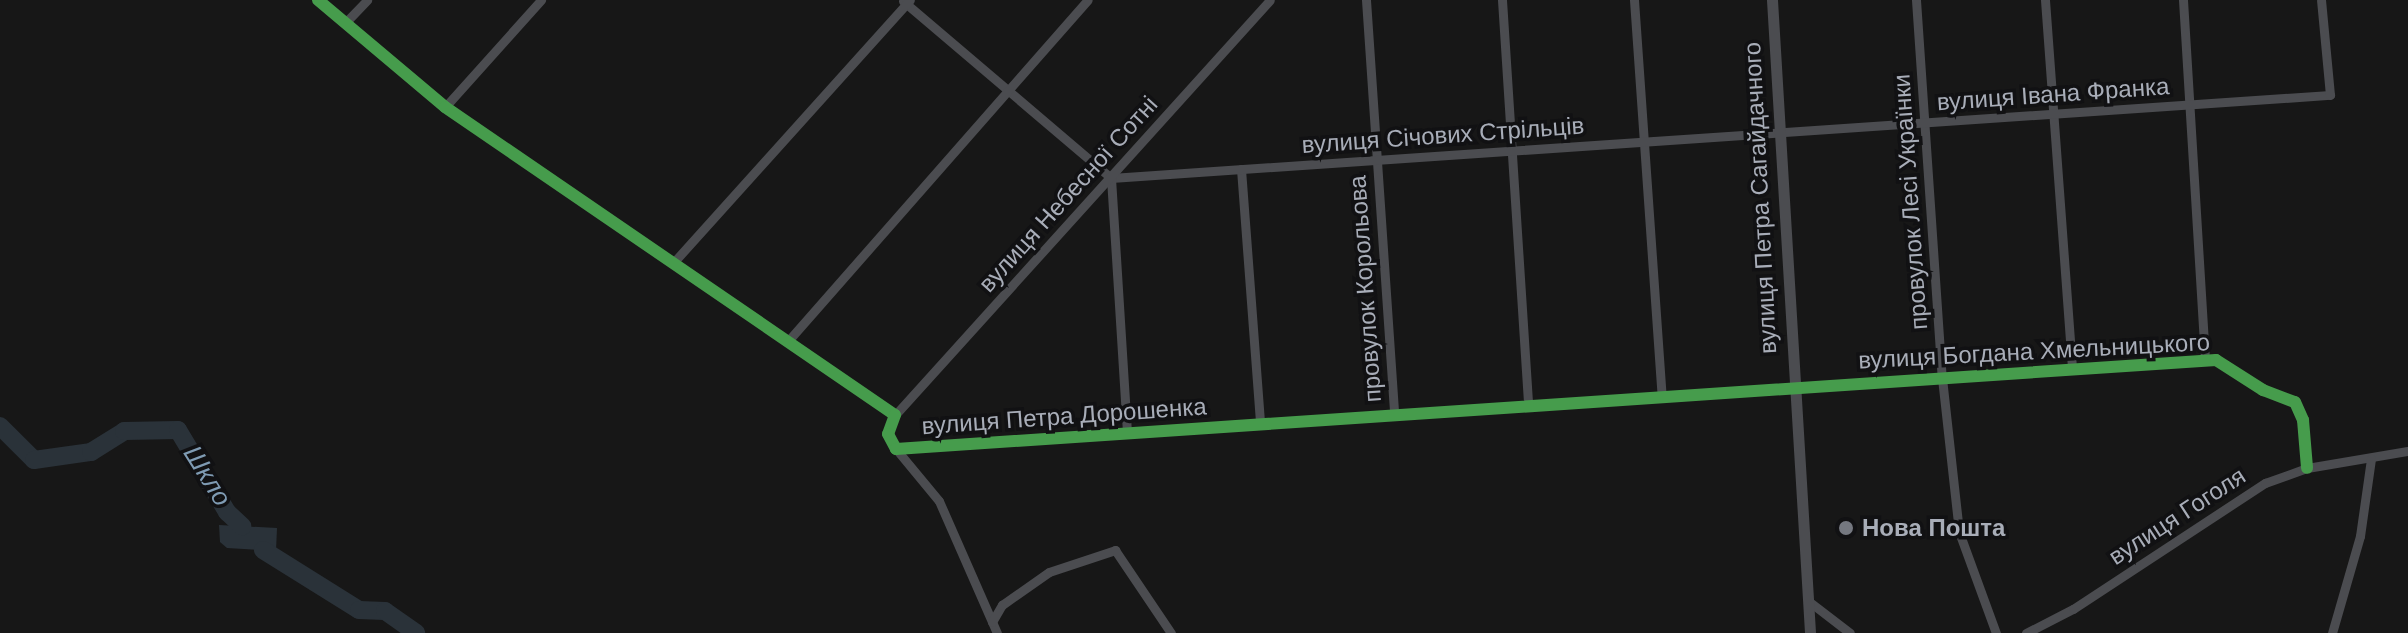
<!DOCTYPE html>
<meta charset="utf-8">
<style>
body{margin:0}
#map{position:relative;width:2408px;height:633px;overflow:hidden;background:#171717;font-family:Helvetica,sans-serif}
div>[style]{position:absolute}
.water>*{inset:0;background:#2a3239}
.river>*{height:18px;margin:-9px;padding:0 9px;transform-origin:9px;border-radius:9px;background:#2a3239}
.minor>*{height:9px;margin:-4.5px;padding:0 4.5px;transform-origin:4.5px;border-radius:4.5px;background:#4b4c50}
.tertiary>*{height:11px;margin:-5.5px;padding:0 5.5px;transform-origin:5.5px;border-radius:5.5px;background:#4b4c50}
.cycleway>*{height:12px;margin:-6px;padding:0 6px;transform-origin:6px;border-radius:6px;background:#469c4c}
.dots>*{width:22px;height:22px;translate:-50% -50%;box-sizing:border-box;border:4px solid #111113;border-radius:50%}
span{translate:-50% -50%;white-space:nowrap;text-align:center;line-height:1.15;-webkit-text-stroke:7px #111113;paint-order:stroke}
.street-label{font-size:24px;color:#a8adb8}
.poi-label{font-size:24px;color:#a8adb8;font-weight:700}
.left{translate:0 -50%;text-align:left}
.water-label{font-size:26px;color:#7f9bb3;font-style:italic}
</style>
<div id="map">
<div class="water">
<div style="clip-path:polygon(219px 525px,277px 528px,276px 551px,227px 548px,220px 542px)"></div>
</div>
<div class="river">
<div style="left:0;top:426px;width:48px;rotate:45deg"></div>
<div style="left:34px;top:460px;width:58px;rotate:-8deg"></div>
<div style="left:91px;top:452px;width:39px;rotate:-32deg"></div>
<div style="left:124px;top:431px;width:54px;rotate:-1.1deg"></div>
<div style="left:178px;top:430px;width:96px;rotate:59.1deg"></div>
<div style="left:227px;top:512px;width:21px;rotate:43deg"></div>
<div style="left:263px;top:550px;width:113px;rotate:32deg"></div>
<div style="left:359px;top:610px;width:26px;rotate:2deg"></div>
<div style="left:385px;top:611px;width:38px;rotate:35deg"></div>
</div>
<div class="minor">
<div style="left:318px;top:0;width:166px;rotate:40.1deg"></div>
<div style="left:445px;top:107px;width:545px;rotate:34.39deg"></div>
<div style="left:895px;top:415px;width:20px;rotate:110deg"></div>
<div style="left:888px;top:434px;width:17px;rotate:62deg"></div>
<div style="left:896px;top:449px;width:1323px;rotate:-3.86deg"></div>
<div style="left:2216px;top:360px;width:56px;rotate:32.6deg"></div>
<div style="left:2263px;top:390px;width:34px;rotate:21deg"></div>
<div style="left:2295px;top:402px;width:20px;rotate:66deg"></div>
<div style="left:2303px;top:420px;width:48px;rotate:85.2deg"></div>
<div style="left:1366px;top:0;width:416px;rotate:86.1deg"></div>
<div style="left:1502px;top:0;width:407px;rotate:86.3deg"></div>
<div style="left:1634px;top:0;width:398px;rotate:86deg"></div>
<div style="left:1916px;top:0;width:379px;rotate:86.1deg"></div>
<div style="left:1942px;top:378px;width:155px;rotate:83.7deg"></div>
<div style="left:1959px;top:532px;width:108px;rotate:69.9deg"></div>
<div style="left:2045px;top:0;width:370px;rotate:85.8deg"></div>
<div style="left:2183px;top:0;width:361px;rotate:86.5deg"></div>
<div style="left:903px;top:1px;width:273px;rotate:40.4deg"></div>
<div style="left:345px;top:23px;width:32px;rotate:-46deg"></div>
<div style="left:445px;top:107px;width:144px;rotate:-48.1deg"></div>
<div style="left:1241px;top:169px;width:256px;rotate:85.7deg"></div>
<div style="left:1111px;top:178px;width:1222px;rotate:-3.9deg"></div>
<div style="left:2330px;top:95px;width:95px;rotate:-95.4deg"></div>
<div style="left:1111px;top:178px;width:256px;rotate:86.4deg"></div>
<div style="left:673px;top:263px;width:354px;rotate:-48deg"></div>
<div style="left:788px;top:341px;width:454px;rotate:-48.7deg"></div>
<div style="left:895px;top:415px;width:559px;rotate:-47.9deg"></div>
<div style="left:896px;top:449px;width:67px;rotate:50.4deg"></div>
<div style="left:939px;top:501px;width:144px;rotate:66.3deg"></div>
<div style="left:1811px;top:603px;width:49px;rotate:37.6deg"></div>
<div style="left:992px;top:622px;width:20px;rotate:-60deg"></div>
<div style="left:1002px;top:605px;width:57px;rotate:-35.1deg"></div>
<div style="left:1049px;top:572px;width:70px;rotate:-18.4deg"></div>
<div style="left:1115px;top:550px;width:100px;rotate:56deg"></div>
<div style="left:2026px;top:633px;width:53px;rotate:-27.1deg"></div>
<div style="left:2073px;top:609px;width:230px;rotate:-33.3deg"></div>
<div style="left:2265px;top:483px;width:45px;rotate:-19.7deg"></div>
<div style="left:2307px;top:468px;width:102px;rotate:-9.6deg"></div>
<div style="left:2332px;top:633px;width:101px;rotate:-73.9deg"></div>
<div style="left:2360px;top:536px;width:78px;rotate:-81.9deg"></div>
</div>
<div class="tertiary">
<div style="left:1772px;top:0;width:634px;rotate:86.56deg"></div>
</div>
<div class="cycleway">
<div style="left:318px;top:0;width:166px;rotate:40.1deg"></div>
<div style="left:445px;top:107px;width:545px;rotate:34.39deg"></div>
<div style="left:895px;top:415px;width:20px;rotate:110deg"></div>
<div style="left:888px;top:434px;width:17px;rotate:62deg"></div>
<div style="left:896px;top:449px;width:1323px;rotate:-3.86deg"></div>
<div style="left:2216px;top:360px;width:56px;rotate:32.6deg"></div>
<div style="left:2263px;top:390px;width:34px;rotate:21deg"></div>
<div style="left:2295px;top:402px;width:20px;rotate:66deg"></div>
<div style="left:2303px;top:420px;width:48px;rotate:85.2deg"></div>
</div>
<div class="dots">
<div style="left:1846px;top:528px;background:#757880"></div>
</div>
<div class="street-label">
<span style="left:2053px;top:94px;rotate:-4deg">вулиця Івана Франка</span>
<span style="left:1443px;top:135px;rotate:-4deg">вулиця Січових Стрільців</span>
<span style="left:1068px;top:194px;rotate:-48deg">вулиця Небесної Сотні</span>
<span style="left:1760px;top:198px;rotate:-93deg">вулиця Петра Сагайдачного</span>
<span style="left:1910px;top:202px;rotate:-94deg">провулок Лесі Українки</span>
<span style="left:1365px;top:289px;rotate:-94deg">провулок Корольова</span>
<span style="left:2034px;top:351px;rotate:-3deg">вулиця Богдана Хмельницького</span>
<span style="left:1064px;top:416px;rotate:-4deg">вулиця Петра Дорошенка</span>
<span style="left:2177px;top:516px;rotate:-33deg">вулиця Гоголя</span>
</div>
<div class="poi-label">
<span class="left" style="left:1862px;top:528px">Нова Пошта</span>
</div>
<div class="water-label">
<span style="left:207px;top:476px;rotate:58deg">Шкло</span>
</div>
</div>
